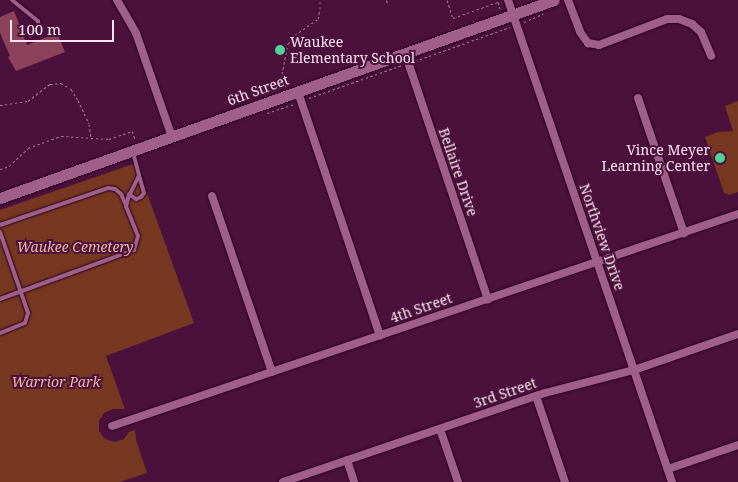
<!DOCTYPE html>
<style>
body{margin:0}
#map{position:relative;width:738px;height:482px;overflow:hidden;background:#4c103c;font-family:"Noto Serif",serif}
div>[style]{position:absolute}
.green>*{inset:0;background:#763820}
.building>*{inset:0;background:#8c425b}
.path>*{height:1px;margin-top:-0.5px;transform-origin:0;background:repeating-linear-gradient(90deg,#a27895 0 2.5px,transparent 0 5px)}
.roads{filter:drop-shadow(0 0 1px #2b0120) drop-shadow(0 0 1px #2b0120)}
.lane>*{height:4px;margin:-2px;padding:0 2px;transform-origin:2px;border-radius:2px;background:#a05e8a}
.street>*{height:8px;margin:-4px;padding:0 4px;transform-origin:4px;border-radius:4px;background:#a05e8a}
.secondary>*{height:11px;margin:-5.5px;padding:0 5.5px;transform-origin:5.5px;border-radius:5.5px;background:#a05e8a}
.dots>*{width:14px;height:14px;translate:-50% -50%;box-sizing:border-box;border:2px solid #4c103c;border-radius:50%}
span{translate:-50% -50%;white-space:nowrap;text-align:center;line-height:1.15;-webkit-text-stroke:4px #4c103c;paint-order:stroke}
.poi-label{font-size:14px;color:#fbe3f1}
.left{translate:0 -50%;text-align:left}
.right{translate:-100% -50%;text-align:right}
.street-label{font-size:14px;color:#fbe3f1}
.park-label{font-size:14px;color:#f4b59e;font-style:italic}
.scale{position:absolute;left:10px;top:20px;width:104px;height:22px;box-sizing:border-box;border:2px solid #fbe3f1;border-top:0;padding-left:6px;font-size:15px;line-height:18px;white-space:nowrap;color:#fbe3f1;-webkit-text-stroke:4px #4c103c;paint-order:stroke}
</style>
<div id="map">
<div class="green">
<div style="clip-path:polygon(738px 101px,738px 192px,729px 195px,724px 193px,705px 137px,718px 132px,733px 131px,725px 106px)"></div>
<div style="clip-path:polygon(136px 163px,194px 323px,106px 356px,125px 409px,113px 409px,104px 413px,99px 421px,99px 431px,105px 439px,115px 442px,124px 439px,129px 432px,135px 430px,136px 440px,147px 473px,120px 482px,0 482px,0 210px)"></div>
</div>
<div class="building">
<div style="clip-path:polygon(14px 11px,27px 45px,57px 33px,65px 52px,16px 71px,8px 57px,10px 56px,0 33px,0 17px)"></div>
</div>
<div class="path">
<div style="left:386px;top:0;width:4px;rotate:63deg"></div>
<div style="left:447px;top:0;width:19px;rotate:72deg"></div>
<div style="left:453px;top:18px;width:48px;rotate:-19.6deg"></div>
<div style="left:498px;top:2px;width:7px;rotate:74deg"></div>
<div style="left:524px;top:22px;width:21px;rotate:-23deg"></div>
<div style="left:415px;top:61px;width:101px;rotate:-19.7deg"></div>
<div style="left:286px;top:87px;width:14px;rotate:-107deg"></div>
<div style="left:282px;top:74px;width:31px;rotate:-79deg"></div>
<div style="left:288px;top:44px;width:11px;rotate:-52deg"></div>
<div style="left:295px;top:35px;width:28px;rotate:-35deg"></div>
<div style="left:318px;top:19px;width:10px;rotate:-79deg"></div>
<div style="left:320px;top:9px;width:9px;rotate:-90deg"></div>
<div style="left:309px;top:98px;width:99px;rotate:-19.5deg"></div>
<div style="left:0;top:105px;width:28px;rotate:-8deg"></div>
<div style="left:28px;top:101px;width:28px;rotate:-38deg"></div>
<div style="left:50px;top:84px;width:11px;rotate:-5deg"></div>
<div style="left:61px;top:83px;width:12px;rotate:31deg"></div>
<div style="left:71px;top:89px;width:13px;rotate:58deg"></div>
<div style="left:78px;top:100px;width:26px;rotate:65deg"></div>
<div style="left:89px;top:124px;width:15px;rotate:82deg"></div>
<div style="left:267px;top:113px;width:28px;rotate:-18deg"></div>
<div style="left:0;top:169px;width:9px;rotate:-18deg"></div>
<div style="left:9px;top:166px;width:26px;rotate:-43deg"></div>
<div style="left:28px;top:148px;width:35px;rotate:-20deg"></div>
<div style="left:61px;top:136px;width:48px;rotate:3.6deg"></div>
<div style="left:109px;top:139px;width:24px;rotate:-19deg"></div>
<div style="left:132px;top:131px;width:9px;rotate:69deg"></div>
</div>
<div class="roads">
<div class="lane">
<div style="left:12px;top:0;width:33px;rotate:39deg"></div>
<div style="left:38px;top:21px;width:5px;rotate:79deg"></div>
<div style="left:39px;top:26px;width:13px;rotate:132deg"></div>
<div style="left:129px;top:194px;width:9px;rotate:36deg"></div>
<div style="left:136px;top:199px;width:5px;rotate:-22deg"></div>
<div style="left:141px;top:197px;width:5px;rotate:-53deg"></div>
<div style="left:144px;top:193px;width:19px;rotate:-106deg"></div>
<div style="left:0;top:225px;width:114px;rotate:-18.9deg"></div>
<div style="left:108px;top:188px;width:7px;rotate:8deg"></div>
<div style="left:115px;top:189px;width:8px;rotate:40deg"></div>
<div style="left:121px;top:194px;width:12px;rotate:66deg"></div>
<div style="left:0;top:232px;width:86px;rotate:70.9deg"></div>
<div style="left:28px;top:313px;width:10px;rotate:107deg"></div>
<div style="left:25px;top:323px;width:27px;rotate:158deg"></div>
<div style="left:0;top:299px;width:143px;rotate:-20.1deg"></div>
<div style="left:134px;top:250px;width:15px;rotate:-74deg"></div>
<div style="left:138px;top:236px;width:31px;rotate:-112deg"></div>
<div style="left:126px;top:207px;width:9px;rotate:-77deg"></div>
<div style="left:128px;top:198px;width:25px;rotate:-64deg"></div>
<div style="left:139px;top:175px;width:23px;rotate:-105deg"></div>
</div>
<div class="street">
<div style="left:117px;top:0;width:38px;rotate:60deg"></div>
<div style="left:136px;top:33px;width:110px;rotate:70.9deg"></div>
<div style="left:508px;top:0;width:509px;rotate:71.21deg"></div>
<div style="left:568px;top:0;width:34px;rotate:69deg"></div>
<div style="left:580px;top:32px;width:14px;rotate:54deg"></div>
<div style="left:588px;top:43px;width:11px;rotate:10deg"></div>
<div style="left:599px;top:45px;width:73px;rotate:-20.9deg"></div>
<div style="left:667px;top:19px;width:12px"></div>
<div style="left:679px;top:19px;width:14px;rotate:21deg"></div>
<div style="left:692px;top:24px;width:12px;rotate:42deg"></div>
<div style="left:701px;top:32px;width:26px;rotate:67deg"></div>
<div style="left:405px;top:53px;width:260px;rotate:71.4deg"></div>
<div style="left:298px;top:92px;width:257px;rotate:71.4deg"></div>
<div style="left:638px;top:98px;width:143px;rotate:71.2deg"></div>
<div style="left:212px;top:196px;width:186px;rotate:71.2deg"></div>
<div style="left:536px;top:396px;width:91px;rotate:71.4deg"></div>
<div style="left:112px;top:426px;width:661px;rotate:-18.71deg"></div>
<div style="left:440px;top:429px;width:56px;rotate:71.2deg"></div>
<div style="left:347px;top:460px;width:23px;rotate:72deg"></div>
<div style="left:668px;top:469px;width:74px;rotate:-18.9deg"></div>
<div style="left:283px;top:482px;width:277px;rotate:-18.8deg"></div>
<div style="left:545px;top:393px;width:92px;rotate:-14.5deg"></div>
<div style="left:634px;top:370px;width:110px;rotate:-19.1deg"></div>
</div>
<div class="secondary">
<div style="left:0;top:198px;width:588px;rotate:-19.67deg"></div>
</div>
</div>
<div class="dots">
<div style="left:280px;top:50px;background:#50d398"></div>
<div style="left:720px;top:158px;background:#50d398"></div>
</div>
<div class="poi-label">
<span class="left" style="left:290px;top:50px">Waukee<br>Elementary School</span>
<span class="right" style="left:710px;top:158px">Vince Meyer<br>Learning Center</span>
</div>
<div class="street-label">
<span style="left:258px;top:90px;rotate:-20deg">6th Street</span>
<span style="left:458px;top:172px;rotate:71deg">Bellaire Drive</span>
<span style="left:602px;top:237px;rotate:71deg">Northview Drive</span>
<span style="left:421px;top:308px;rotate:-19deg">4th Street</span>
<span style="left:505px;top:393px;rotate:-19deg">3rd Street</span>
</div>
<div class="park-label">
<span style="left:75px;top:247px">Waukee Cemetery</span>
<span style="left:56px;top:382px">Warrior Park</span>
</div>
<div class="scale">100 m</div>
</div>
